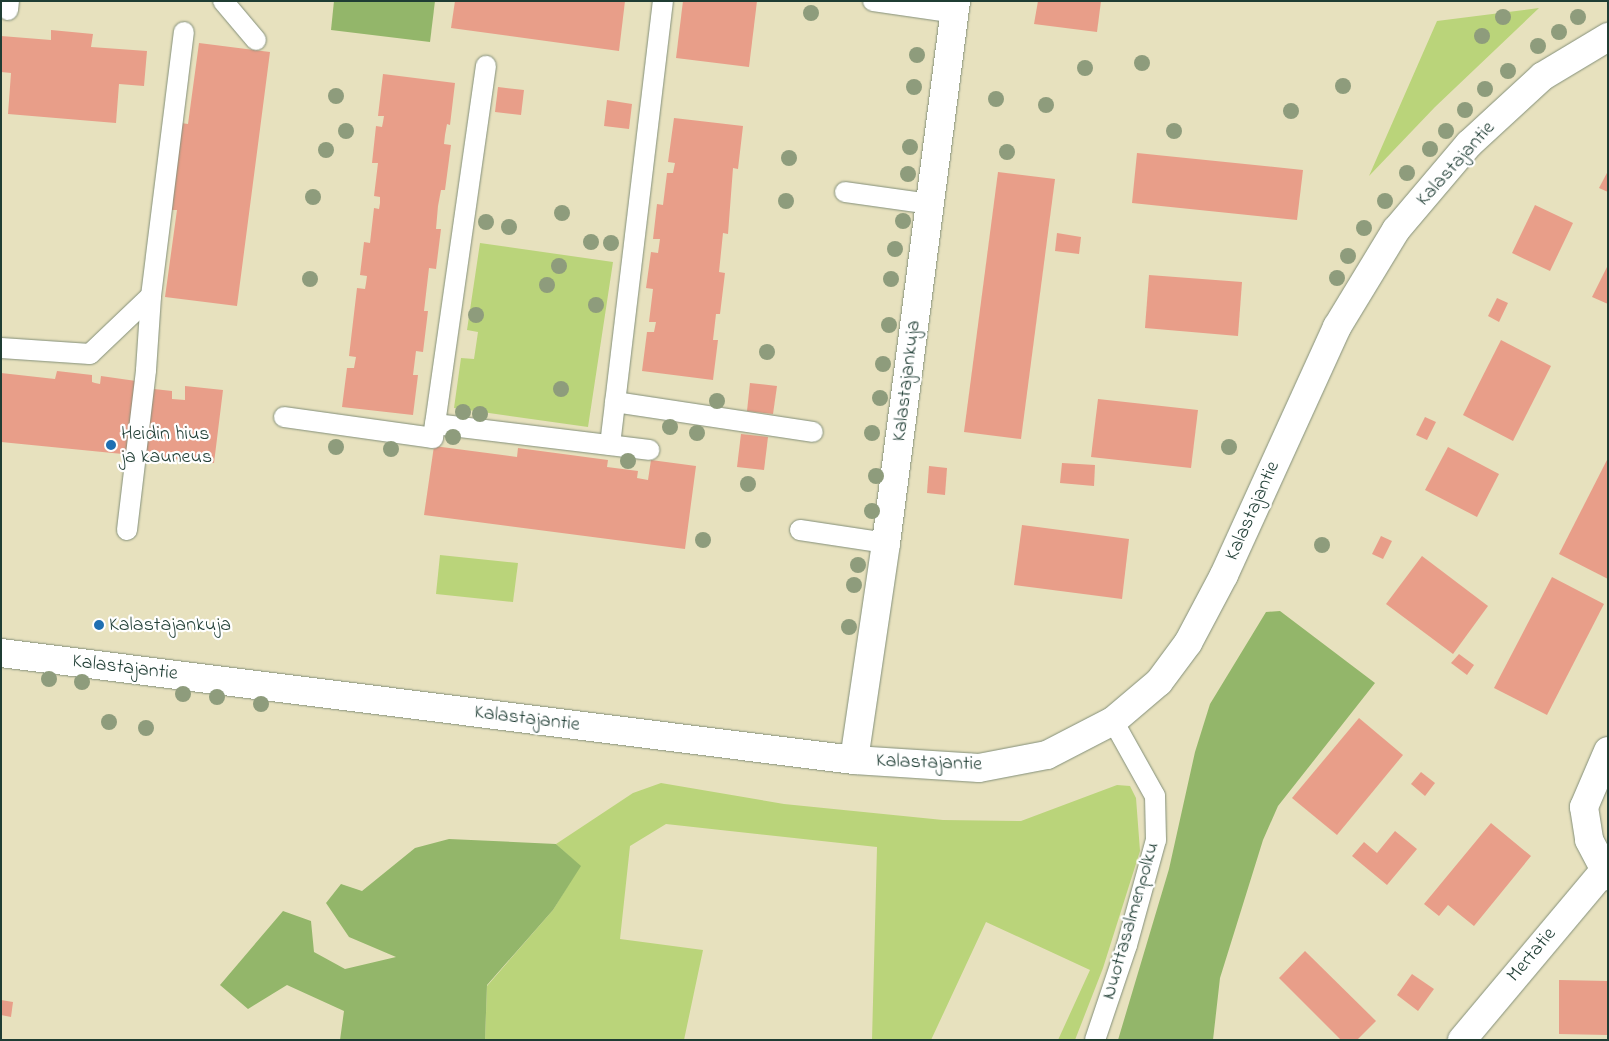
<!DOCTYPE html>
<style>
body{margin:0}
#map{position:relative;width:1609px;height:1041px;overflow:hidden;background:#e7e1be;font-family:"Indie Flower",sans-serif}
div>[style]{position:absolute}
.green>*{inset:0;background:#bad47a}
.forest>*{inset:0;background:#93b66a}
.building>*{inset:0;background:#e89e89}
.roads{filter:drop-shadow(0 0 1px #838f79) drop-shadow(0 0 1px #838f79)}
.lane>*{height:20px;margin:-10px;padding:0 10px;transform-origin:10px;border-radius:10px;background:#fff}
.street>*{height:28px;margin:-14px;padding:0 14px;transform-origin:14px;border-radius:14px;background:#fff}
.secondary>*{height:28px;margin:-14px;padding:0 14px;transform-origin:14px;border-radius:14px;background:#fff}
.trees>*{width:16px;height:16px;margin:-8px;border-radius:50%;background:#8e9c7c}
.dots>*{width:14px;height:14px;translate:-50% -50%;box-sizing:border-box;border:2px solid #fff;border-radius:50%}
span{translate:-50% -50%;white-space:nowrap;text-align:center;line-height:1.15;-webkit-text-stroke:4.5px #fff;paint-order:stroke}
.street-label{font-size:20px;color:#1f3d34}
.poi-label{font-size:20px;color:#1f3d34}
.left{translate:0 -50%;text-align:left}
.frame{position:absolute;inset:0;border:2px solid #1f3d34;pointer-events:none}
</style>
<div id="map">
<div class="green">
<div style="clip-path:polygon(1539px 8px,1435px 107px,1369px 176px,1437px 21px)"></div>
<div style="clip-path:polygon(480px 243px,613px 262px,588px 427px,454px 408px,461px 358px,474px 359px,478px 332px,467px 330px)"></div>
<div style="clip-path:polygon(440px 555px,518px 563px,513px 602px,436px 594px)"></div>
<div style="clip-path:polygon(661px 783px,784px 804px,943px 820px,1021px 821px,1117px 785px,1130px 786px,1136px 798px,1140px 851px,1103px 968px,1075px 1040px,1058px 1040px,1090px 970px,986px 922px,931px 1040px,872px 1040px,877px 847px,666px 824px,630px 846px,620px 939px,703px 950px,684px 1040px,485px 1040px,487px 986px,553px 910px,580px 866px,556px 844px,633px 793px)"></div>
</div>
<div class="forest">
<div style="clip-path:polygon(334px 1px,435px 1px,430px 42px,331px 30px)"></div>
<div style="clip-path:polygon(1280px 611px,1375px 683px,1278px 806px,1263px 840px,1220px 978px,1213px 1040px,1118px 1040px,1169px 869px,1195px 752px,1210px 704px,1266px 612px)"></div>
<div style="clip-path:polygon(449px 839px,556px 844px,581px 866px,553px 910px,487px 985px,485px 1040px,340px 1040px,344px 1011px,287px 985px,248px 1009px,220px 985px,283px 911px,311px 921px,314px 952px,345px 969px,396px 957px,349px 937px,326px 903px,341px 884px,362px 891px,415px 848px)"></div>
</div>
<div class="building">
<div style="clip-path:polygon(455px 1px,625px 1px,619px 51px,451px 28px)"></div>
<div style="clip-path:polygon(683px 1px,757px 1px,749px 67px,676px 58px)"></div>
<div style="clip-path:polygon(1038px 1px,1101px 1px,1097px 32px,1034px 24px)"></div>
<div style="clip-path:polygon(51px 30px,93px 34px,91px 47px,147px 51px,144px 86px,119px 84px,116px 123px,8px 114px,11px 73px,1px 72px,1px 36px,51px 40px)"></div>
<div style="clip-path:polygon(199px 43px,270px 52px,237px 306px,165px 297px,177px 210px,170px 210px,181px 123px,188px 124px)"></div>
<div style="clip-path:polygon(383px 74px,455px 83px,450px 125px,447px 124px,445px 135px,444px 144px,451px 145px,445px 190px,441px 190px,438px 206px,436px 229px,441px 229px,436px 269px,429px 268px,424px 311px,428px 311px,423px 352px,416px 351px,413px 375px,418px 375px,413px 415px,342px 407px,347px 368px,354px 368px,356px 357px,349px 356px,357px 288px,365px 289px,366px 283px,367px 276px,360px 275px,364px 242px,370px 243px,374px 208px,379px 209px,380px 203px,380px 197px,374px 196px,378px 163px,372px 163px,376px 126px,382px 127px,383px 122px,384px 116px,378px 116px)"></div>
<div style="clip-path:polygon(498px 87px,524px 90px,521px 115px,495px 112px)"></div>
<div style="clip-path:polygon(607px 100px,632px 104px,629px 129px,604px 126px)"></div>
<div style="clip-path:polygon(674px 118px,743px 126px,738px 169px,733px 168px,728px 234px,723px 233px,719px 272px,725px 273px,720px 314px,716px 314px,713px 340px,718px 340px,713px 380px,642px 371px,647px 332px,654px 332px,656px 322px,649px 322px,653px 289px,646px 288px,651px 252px,658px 253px,660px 239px,653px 239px,657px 204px,663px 205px,667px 173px,673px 173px,675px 163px,668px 162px)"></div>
<div style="clip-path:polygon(1137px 153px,1303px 170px,1297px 220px,1132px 203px)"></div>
<div style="clip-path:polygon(1608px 171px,1608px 192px,1599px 188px)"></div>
<div style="clip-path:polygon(998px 172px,1055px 179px,1021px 439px,964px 432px)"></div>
<div style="clip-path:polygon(1535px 205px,1573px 223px,1550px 271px,1512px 253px)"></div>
<div style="clip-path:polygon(1057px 233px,1081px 237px,1079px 254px,1055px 251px)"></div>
<div style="clip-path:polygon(1608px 265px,1608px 304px,1592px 297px)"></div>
<div style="clip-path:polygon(1149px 275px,1242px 282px,1238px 336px,1145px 328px)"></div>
<div style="clip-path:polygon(1497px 298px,1508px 303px,1499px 322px,1488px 316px)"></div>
<div style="clip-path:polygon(1501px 340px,1551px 366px,1513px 441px,1463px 415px)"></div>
<div style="clip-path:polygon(57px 371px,92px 375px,92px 382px,95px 383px,100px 384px,101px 376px,136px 381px,136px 387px,172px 391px,172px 399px,185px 400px,185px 386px,223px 390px,214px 463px,1px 442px,1px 373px,55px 379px)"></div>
<div style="clip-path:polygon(750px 383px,777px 386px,773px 414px,747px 411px)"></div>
<div style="clip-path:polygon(1098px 399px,1198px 410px,1191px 468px,1091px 457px)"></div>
<div style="clip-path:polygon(1425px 417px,1436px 422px,1427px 440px,1416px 435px)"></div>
<div style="clip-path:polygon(741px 434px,768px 437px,764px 470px,737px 467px)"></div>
<div style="clip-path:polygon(434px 446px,517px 457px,518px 448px,608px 460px,607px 467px,638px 471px,637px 478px,648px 480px,651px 460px,696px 466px,685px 549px,424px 515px)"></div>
<div style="clip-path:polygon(1448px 447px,1499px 474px,1477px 517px,1425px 490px)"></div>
<div style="clip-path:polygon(1608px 458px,1608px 579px,1559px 554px)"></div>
<div style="clip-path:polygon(1062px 463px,1095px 465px,1094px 486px,1060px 483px)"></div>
<div style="clip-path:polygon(929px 466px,947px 468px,945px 495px,927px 493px)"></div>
<div style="clip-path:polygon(1022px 525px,1129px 539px,1122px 599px,1014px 585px)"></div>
<div style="clip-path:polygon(1381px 536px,1392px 541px,1383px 559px,1372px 554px)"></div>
<div style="clip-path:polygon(1422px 556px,1488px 606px,1453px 654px,1386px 604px)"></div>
<div style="clip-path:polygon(1552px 577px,1604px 604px,1547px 715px,1494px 688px)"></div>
<div style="clip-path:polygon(1459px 654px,1474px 665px,1467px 675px,1451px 663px)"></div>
<div style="clip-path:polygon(1359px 718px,1403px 755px,1337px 835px,1292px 798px)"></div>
<div style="clip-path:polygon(1421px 772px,1435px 783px,1425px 796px,1411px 784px)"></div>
<div style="clip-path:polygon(1491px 823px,1531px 856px,1474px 926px,1448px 905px,1439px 916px,1424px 904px)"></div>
<div style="clip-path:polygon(1395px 831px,1417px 849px,1387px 885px,1352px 856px,1364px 842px,1377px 853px)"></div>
<div style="clip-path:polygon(1305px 951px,1376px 1021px,1357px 1040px,1341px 1040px,1279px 978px)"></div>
<div style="clip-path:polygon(1412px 974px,1434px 989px,1418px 1011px,1397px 995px)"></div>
<div style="clip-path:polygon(1559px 980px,1608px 981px,1608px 1035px,1559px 1034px)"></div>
<div style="clip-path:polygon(1px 1000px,13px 1002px,11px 1017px,1px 1015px)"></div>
</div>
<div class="roads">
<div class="lane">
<div style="left:223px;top:1px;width:51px;rotate:49.8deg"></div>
<div style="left:873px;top:1px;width:83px;rotate:8.3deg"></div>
<div style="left:8px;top:10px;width:9px;rotate:-84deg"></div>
<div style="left:845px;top:192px;width:86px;rotate:8deg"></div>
<div style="left:1px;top:348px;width:89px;rotate:3.9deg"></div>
<div style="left:90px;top:354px;width:84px;rotate:-43.6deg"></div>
<div style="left:615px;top:402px;width:200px;rotate:8.6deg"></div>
<div style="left:284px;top:417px;width:150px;rotate:8deg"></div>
<div style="left:433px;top:438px;width:376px;rotate:-81.9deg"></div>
<div style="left:435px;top:424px;width:216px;rotate:6.9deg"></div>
<div style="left:610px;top:445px;width:447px;rotate:-83.2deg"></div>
<div style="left:127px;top:530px;width:161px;rotate:-83.2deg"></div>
<div style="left:146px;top:370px;width:74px;rotate:-86.1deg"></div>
<div style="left:151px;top:296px;width:266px;rotate:-82.9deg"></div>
<div style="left:800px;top:530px;width:87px;rotate:8.6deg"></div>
<div style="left:1095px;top:1040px;width:100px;rotate:-71.4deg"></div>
<div style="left:1127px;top:945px;width:109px;rotate:-74.6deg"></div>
<div style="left:1156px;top:840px;width:44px;rotate:-91.3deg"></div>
<div style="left:1155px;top:796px;width:86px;rotate:-119.2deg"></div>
</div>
<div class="street">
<div style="left:1608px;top:751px;width:61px;rotate:113.2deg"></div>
<div style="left:1584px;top:807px;width:33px;rotate:81deg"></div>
<div style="left:1589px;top:840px;width:41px;rotate:62.2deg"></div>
<div style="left:854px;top:760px;width:219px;rotate:-81.6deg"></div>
<div style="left:886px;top:543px;width:547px;rotate:-82.64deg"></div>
<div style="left:1462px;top:1040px;width:219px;rotate:-50deg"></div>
</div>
<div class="secondary">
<div style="left:1px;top:653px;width:860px;rotate:7.15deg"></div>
<div style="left:854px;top:760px;width:125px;rotate:3.7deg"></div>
<div style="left:979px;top:768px;width:69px;rotate:-10.8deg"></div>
<div style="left:1047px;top:755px;width:74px;rotate:-27.3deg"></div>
<div style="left:1113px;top:721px;width:60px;rotate:-40.3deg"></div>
<div style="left:1159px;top:682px;width:49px;rotate:-53.4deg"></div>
<div style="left:1188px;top:643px;width:77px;rotate:-62.1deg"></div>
<div style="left:1224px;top:575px;width:273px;rotate:-65.5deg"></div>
<div style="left:1337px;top:327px;width:114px;rotate:-58.7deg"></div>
<div style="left:1396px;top:230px;width:113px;rotate:-49.7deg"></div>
<div style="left:1469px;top:144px;width:100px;rotate:-42.6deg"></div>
<div style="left:1543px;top:76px;width:76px;rotate:-31deg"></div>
</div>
</div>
<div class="trees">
<div style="left:811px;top:13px"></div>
<div style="left:1503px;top:17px"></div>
<div style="left:1578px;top:17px"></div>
<div style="left:1559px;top:32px"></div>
<div style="left:1482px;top:36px"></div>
<div style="left:1538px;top:46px"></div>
<div style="left:917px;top:55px"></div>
<div style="left:1142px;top:63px"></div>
<div style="left:1085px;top:68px"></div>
<div style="left:1508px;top:71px"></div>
<div style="left:1343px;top:86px"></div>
<div style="left:914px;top:87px"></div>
<div style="left:1485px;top:89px"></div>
<div style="left:336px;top:96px"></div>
<div style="left:996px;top:99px"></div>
<div style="left:1046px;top:105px"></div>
<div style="left:1465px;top:110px"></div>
<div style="left:1291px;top:111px"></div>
<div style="left:346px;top:131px"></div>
<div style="left:1174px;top:131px"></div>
<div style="left:1446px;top:131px"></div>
<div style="left:910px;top:147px"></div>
<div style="left:1430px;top:149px"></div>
<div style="left:326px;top:150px"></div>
<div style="left:1007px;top:152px"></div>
<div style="left:789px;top:158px"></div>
<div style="left:1407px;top:173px"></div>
<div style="left:908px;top:174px"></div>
<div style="left:313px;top:197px"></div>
<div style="left:786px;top:201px"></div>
<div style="left:1385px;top:201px"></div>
<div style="left:562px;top:213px"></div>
<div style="left:903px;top:221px"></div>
<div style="left:486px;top:222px"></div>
<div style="left:509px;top:227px"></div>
<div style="left:1364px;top:228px"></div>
<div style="left:591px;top:242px"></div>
<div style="left:611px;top:243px"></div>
<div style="left:895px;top:249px"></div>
<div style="left:1348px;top:256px"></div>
<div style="left:559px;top:266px"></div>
<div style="left:1337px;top:278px"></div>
<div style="left:310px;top:279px"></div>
<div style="left:891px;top:279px"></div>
<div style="left:547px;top:285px"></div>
<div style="left:596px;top:305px"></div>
<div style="left:476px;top:315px"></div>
<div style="left:889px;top:325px"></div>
<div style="left:767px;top:352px"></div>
<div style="left:883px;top:364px"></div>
<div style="left:561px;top:389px"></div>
<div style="left:880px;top:398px"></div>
<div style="left:717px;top:401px"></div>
<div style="left:463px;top:412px"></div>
<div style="left:480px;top:414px"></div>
<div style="left:670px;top:427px"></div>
<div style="left:697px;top:433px"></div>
<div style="left:872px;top:433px"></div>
<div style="left:453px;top:437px"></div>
<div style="left:336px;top:447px"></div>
<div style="left:1229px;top:447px"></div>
<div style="left:391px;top:449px"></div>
<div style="left:628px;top:461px"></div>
<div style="left:876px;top:476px"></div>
<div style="left:748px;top:484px"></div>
<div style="left:872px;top:511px"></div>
<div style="left:703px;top:540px"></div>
<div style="left:1322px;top:545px"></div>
<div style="left:858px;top:565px"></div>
<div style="left:854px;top:585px"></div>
<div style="left:849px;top:627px"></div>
<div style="left:49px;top:679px"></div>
<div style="left:82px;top:682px"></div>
<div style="left:183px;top:694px"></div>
<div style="left:217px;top:697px"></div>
<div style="left:261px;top:704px"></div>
<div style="left:109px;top:722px"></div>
<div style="left:146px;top:728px"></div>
</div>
<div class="dots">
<div style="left:111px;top:445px;background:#1f6fb2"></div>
<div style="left:99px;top:625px;background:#1f6fb2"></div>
</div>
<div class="street-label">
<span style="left:1456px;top:164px;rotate:-48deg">Kalastajantie</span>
<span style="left:907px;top:381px;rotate:-83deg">Kalastajankuja</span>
<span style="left:1253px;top:511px;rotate:-66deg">Kalastajantie</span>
<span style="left:125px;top:668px;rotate:7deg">Kalastajantie</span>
<span style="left:527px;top:719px;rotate:7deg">Kalastajantie</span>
<span style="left:929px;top:763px;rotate:2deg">Kalastajantie</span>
<span style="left:1131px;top:921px;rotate:-74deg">Nuottasalmenpolku</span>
<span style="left:1532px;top:955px;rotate:-50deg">Mertatie</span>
</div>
<div class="poi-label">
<span class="left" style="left:121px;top:446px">Heidin hius<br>ja kauneus</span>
<span class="left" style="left:109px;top:625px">Kalastajankuja</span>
</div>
<div class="frame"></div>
</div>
